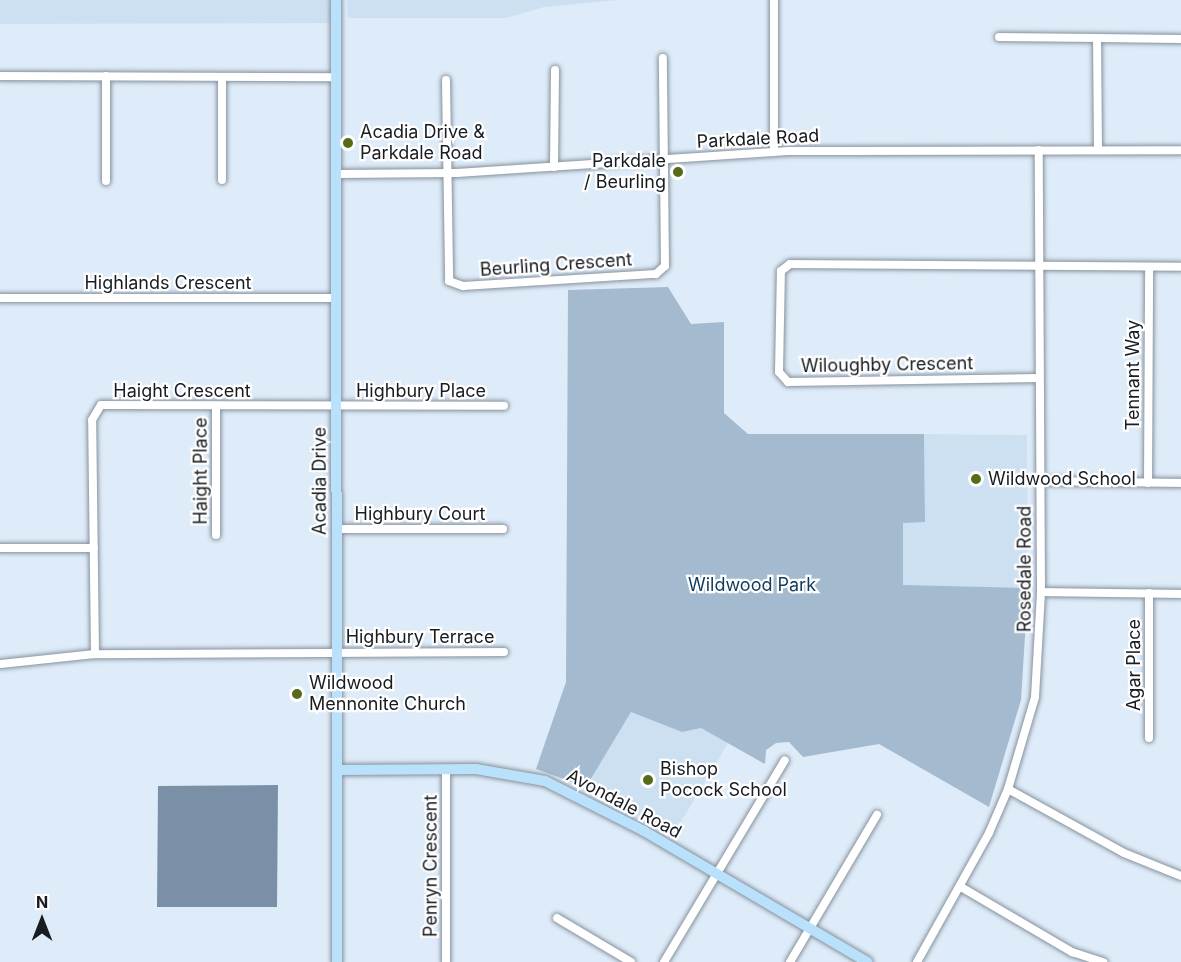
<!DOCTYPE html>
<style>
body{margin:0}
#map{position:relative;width:1181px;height:962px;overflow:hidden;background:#deebf8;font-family:Inter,sans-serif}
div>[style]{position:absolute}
.built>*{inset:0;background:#cde0f2}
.green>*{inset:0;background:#a4bacf}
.water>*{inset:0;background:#7990a6}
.roads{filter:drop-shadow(0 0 2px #86929d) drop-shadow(0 0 2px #86929d)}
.street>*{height:8px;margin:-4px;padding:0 4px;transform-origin:4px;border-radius:4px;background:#fff}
.secondary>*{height:10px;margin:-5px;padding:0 5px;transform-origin:5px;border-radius:5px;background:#b9e1fb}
.dots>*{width:16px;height:16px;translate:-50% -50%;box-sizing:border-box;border:3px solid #fff;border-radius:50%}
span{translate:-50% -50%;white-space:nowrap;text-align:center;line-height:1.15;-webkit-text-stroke:4.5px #fff;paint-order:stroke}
.poi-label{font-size:18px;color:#181c21}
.left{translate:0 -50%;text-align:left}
.right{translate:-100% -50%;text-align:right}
.street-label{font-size:18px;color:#181c21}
.park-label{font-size:18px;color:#113a5a}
.north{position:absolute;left:12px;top:890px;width:60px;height:60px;-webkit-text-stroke:4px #fff;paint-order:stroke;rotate:0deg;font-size:16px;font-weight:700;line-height:24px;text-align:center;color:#181c21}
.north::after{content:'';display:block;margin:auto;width:21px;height:27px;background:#181c21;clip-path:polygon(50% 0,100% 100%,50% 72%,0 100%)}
</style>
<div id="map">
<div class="built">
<div style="clip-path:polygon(0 0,336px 0,336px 23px,0 24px)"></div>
<div style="clip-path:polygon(347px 0,617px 0,544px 7px,506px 18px,348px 18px)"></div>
<div style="clip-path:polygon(924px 434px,1027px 435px,1028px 588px,903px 586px,903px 522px,925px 522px)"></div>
<div style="clip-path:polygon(631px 712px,682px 732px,701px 728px,728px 743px,673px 835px,586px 787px)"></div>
</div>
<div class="green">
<div style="clip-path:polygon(668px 287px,691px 324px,724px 322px,724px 413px,748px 434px,924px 434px,925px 522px,903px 523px,903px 585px,1028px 588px,1021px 700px,989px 807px,879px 744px,803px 757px,789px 742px,776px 743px,766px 750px,765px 764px,701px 728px,682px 732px,631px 712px,586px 787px,536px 769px,566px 682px,568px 290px)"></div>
</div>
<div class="water">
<div style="clip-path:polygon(278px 785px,277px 907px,157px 907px,158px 786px)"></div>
</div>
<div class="roads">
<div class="street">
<div style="left:774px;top:0;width:152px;rotate:90deg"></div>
<div style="left:999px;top:37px;width:98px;rotate:0.6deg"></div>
<div style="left:0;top:76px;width:336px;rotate:0.2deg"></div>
<div style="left:106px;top:76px;width:105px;rotate:90deg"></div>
<div style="left:222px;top:77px;width:103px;rotate:90deg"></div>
<div style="left:446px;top:80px;width:201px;rotate:89.1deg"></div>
<div style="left:449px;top:281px;width:15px;rotate:20deg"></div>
<div style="left:463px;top:286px;width:193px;rotate:-3.6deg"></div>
<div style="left:656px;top:274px;width:12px;rotate:-42deg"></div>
<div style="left:665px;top:266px;width:208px;rotate:-90.6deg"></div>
<div style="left:1098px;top:150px;width:112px;rotate:-90.5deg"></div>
<div style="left:1097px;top:38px;width:84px;rotate:0.7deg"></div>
<div style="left:554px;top:167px;width:97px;rotate:-89.4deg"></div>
<div style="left:337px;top:174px;width:120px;rotate:-0.5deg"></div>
<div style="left:457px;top:173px;width:332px;rotate:-3.8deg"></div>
<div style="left:788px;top:151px;width:393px;rotate:-0.1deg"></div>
<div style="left:0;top:298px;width:337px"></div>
<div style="left:1039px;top:378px;width:251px;rotate:179.1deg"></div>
<div style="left:788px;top:382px;width:13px;rotate:-132deg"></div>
<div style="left:779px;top:372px;width:101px;rotate:-88.9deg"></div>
<div style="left:781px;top:271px;width:11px;rotate:-38deg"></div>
<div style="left:790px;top:264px;width:391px;rotate:0.4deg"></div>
<div style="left:216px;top:407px;width:128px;rotate:90deg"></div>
<div style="left:1041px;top:481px;width:140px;rotate:0.8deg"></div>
<div style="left:1148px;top:483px;width:216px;rotate:-89.7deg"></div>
<div style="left:337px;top:529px;width:166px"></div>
<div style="left:0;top:548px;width:94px"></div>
<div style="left:1041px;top:592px;width:140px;rotate:0.8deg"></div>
<div style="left:504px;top:652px;width:409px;rotate:179.7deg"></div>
<div style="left:95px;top:654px;width:234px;rotate:-90.7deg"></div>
<div style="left:92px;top:420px;width:17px;rotate:-59deg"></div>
<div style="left:101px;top:405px;width:403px;rotate:0.1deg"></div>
<div style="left:0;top:664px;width:96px;rotate:-6deg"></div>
<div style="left:1149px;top:738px;width:145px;rotate:-90deg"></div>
<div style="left:1008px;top:789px;width:132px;rotate:28.9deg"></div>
<div style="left:1124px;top:853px;width:61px;rotate:22deg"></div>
<div style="left:961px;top:887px;width:129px;rotate:30.4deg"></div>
<div style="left:1072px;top:952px;width:33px;rotate:18deg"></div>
<div style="left:557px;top:918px;width:86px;rotate:30.7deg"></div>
<div style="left:446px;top:962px;width:192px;rotate:-90deg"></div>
<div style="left:664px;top:962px;width:235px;rotate:-59.1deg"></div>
<div style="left:790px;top:962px;width:171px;rotate:-59.4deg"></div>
<div style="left:917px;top:962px;width:148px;rotate:-60.8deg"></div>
<div style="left:989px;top:833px;width:48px;rotate:-66.6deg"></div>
<div style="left:1008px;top:789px;width:96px;rotate:-73.6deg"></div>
<div style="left:1035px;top:697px;width:105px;rotate:-86.7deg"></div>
<div style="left:1041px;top:592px;width:442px;rotate:-90.3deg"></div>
</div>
<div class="secondary">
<div style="left:336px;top:0;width:962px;rotate:89.94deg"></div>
<div style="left:338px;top:770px;width:138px;rotate:-0.4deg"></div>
<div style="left:476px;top:769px;width:70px;rotate:9.9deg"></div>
<div style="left:545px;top:781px;width:111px;rotate:26.8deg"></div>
<div style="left:644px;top:831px;width:259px;rotate:30.4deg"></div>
</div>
</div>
<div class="dots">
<div style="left:348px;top:143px;background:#566a17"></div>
<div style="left:678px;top:172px;background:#566a17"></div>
<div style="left:976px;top:479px;background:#566a17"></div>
<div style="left:297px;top:694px;background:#566a17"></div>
<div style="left:648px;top:780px;background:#566a17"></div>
</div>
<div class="poi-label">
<span class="left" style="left:360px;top:143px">Acadia Drive &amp;<br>Parkdale Road</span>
<span class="right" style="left:666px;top:172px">Parkdale<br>/ Beurling</span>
<span class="left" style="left:988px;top:479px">Wildwood School</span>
<span class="left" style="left:309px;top:694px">Wildwood<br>Mennonite Church</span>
<span class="left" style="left:660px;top:780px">Bishop<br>Pocock School</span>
</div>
<div class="street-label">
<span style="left:758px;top:139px;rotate:-3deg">Parkdale Road</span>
<span style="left:556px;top:265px;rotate:-4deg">Beurling Crescent</span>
<span style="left:168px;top:283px">Highlands Crescent</span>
<span style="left:887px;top:365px;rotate:-1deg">Wiloughby Crescent</span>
<span style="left:1133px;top:375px;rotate:-90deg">Tennant Way</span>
<span style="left:182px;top:391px">Haight Crescent</span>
<span style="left:421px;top:391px">Highbury Place</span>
<span style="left:201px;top:471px;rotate:-90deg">Haight Place</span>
<span style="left:320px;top:481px;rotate:-90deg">Acadia Drive</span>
<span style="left:420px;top:514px">Highbury Court</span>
<span style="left:1025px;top:569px;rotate:-90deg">Rosedale Road</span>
<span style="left:420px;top:637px">Highbury Terrace</span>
<span style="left:1134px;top:665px;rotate:-90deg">Agar Place</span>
<span style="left:624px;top:804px;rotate:28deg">Avondale Road</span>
<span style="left:431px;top:866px;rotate:-90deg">Penryn Crescent</span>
</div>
<div class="park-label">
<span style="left:752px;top:585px">Wildwood Park</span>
</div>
<div class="north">N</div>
</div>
